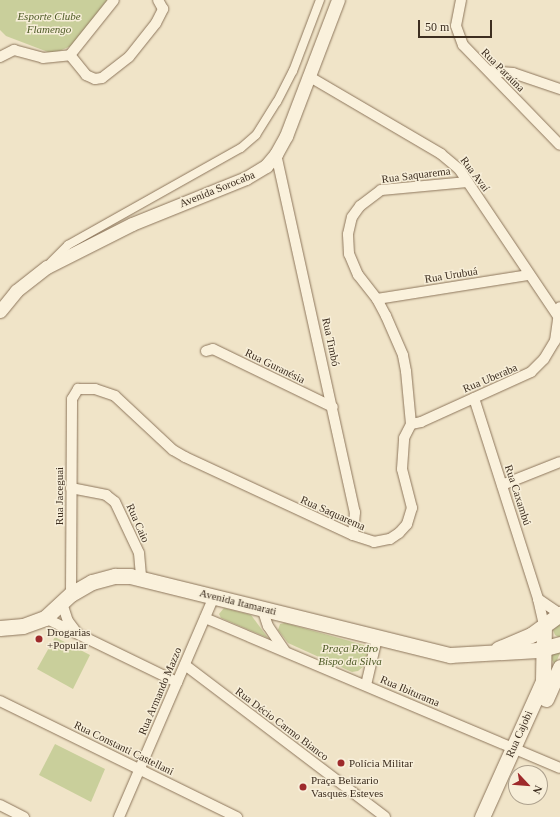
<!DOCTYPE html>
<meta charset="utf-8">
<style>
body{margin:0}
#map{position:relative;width:560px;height:817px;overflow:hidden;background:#f0e4c8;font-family:Georgia,serif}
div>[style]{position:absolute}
.green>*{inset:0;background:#c9cf9b}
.roads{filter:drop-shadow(0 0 1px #8d765c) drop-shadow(0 0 1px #8d765c)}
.pedestrian>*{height:8px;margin:-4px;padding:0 4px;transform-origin:4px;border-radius:4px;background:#faf1dc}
.minor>*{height:10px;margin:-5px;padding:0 5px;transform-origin:5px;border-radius:5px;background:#faf1dc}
.tertiary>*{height:13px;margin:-6.5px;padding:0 6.5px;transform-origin:6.5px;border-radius:6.5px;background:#faf1dc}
.secondary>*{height:15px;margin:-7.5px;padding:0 7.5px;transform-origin:7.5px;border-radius:7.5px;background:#faf1dc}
.dots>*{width:11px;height:11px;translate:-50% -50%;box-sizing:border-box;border:2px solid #f7eed8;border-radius:50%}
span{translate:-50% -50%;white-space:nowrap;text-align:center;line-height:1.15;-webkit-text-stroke:3px #f7eed8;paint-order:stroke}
.park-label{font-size:11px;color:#4d5a26;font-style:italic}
.street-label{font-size:11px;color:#3d2e20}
.poi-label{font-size:11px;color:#3d2e20}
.left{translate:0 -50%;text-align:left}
.north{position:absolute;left:508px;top:765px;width:40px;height:40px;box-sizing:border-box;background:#f7eed8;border:1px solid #ada18e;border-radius:50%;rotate:116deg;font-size:11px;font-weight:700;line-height:16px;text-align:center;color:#3d2e20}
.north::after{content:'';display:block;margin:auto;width:14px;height:18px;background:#9e2a2b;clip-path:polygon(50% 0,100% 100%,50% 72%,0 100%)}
.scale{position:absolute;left:418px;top:20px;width:74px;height:18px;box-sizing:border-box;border:2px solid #3d2e20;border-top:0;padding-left:5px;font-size:12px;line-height:14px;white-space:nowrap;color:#3d2e20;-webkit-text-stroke:3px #f7eed8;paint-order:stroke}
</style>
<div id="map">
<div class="green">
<div style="clip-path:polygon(0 0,107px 0,71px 46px,57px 52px,48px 52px,6px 36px,0 30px)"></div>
<div style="clip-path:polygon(224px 608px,251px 615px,268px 638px,221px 618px,219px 614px)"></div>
<div style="clip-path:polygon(285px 623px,364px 645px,368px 653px,364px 666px,358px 671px,352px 672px,288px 643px,278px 630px,280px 624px)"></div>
<div style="clip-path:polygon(560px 623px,560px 638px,555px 635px,553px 630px)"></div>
<div style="clip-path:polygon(55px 637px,90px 655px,73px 689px,37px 669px)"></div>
<div style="clip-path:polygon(560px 651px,560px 653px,555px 665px,549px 655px)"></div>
<div style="clip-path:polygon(55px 744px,105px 769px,91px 802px,39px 775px)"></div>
</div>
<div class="roads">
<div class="pedestrian">
<div style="left:51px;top:262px;width:24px;rotate:-45deg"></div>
<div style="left:68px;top:245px;width:198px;rotate:-29.3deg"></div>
<div style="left:241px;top:148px;width:20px;rotate:-41deg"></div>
<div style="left:256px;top:135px;width:39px;rotate:-58deg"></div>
<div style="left:277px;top:102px;width:35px;rotate:-63deg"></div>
<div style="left:293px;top:71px;width:76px;rotate:-69.2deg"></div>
</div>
<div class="minor">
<div style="left:461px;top:0;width:26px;rotate:101deg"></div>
<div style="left:456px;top:26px;width:20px;rotate:70deg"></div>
<div style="left:463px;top:45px;width:139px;rotate:45.9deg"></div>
<div style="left:70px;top:55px;width:26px;rotate:51deg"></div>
<div style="left:86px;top:75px;width:10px;rotate:24deg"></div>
<div style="left:95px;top:79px;width:7px;rotate:-8deg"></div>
<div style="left:102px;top:78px;width:34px;rotate:-38deg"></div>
<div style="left:129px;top:57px;width:43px;rotate:-51.5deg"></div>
<div style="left:156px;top:23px;width:16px;rotate:-63deg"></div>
<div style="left:163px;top:9px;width:10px;rotate:-119deg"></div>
<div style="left:0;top:57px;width:16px;rotate:-27deg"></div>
<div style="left:14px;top:50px;width:30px;rotate:15deg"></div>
<div style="left:43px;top:58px;width:27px;rotate:-6deg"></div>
<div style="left:70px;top:55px;width:70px;rotate:-51.3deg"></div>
<div style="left:490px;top:71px;width:23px;rotate:5deg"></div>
<div style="left:513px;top:73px;width:50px;rotate:18.8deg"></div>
<div style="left:310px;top:77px;width:152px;rotate:30.4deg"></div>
<div style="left:441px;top:154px;width:23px;rotate:40deg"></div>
<div style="left:459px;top:169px;width:179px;rotate:56.1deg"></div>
<div style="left:276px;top:154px;width:367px;rotate:77.6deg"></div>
<div style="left:355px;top:512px;width:23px;rotate:95deg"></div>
<div style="left:377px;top:299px;width:154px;rotate:-9deg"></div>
<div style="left:206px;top:351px;width:7px;rotate:-16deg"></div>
<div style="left:213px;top:349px;width:133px;rotate:25.8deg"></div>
<div style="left:474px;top:398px;width:211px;rotate:72.3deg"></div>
<div style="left:538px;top:599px;width:28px;rotate:77deg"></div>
<div style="left:411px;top:424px;width:10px;rotate:-11deg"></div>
<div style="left:421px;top:422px;width:121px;rotate:-24.4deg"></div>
<div style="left:531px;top:372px;width:18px;rotate:-45deg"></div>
<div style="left:544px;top:359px;width:21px;rotate:-59deg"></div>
<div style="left:555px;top:341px;width:34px;rotate:-82deg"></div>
<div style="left:502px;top:485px;width:62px;rotate:-21.6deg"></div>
<div style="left:71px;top:488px;width:36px;rotate:11deg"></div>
<div style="left:106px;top:495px;width:11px;rotate:38deg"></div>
<div style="left:115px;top:502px;width:56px;rotate:64.8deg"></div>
<div style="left:139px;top:553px;width:25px;rotate:85deg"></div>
<div style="left:71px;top:594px;width:195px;rotate:-89.7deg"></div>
<div style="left:72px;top:399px;width:12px;rotate:-59deg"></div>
<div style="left:78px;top:389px;width:17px"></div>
<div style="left:95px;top:389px;width:21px;rotate:19deg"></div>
<div style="left:115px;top:396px;width:79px;rotate:43deg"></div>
<div style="left:173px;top:450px;width:14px;rotate:30deg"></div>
<div style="left:185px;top:457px;width:185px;rotate:24.9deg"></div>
<div style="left:353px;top:535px;width:22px;rotate:18deg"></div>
<div style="left:374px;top:542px;width:16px;rotate:-11deg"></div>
<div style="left:390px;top:539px;width:11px;rotate:-34deg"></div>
<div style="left:399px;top:533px;width:12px;rotate:-48deg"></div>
<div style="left:407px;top:524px;width:17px;rotate:-73deg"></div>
<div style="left:412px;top:508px;width:40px;rotate:-104.4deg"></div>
<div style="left:402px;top:469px;width:31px;rotate:-86deg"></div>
<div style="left:404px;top:438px;width:16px;rotate:-63deg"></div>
<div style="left:411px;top:424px;width:53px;rotate:-95.4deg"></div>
<div style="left:406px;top:371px;width:16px;rotate:-101deg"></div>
<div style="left:403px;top:355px;width:43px;rotate:-113.6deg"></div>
<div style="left:386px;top:316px;width:19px;rotate:-118deg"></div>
<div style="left:377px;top:299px;width:31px;rotate:-128deg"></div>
<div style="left:358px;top:275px;width:23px;rotate:-113deg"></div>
<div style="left:349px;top:254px;width:20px;rotate:-93deg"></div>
<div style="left:348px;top:234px;width:17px;rotate:-77deg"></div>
<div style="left:352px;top:217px;width:14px;rotate:-54deg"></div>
<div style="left:360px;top:206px;width:26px;rotate:-37deg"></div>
<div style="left:381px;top:190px;width:87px;rotate:-5.3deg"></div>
<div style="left:538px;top:599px;width:27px;rotate:34deg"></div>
<div style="left:62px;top:603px;width:19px;rotate:72deg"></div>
<div style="left:68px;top:621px;width:15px;rotate:53deg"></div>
<div style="left:262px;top:608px;width:19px;rotate:72deg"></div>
<div style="left:268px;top:626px;width:30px;rotate:56deg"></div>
<div style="left:45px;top:618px;width:147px;rotate:25.9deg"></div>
<div style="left:205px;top:618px;width:385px;rotate:22.9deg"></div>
<div style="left:185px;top:665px;width:251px;rotate:37.2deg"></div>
<div style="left:366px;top:685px;width:48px;rotate:-76.8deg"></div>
<div style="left:0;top:701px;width:264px;rotate:26.1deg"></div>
<div style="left:0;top:805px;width:27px;rotate:27deg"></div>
<div style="left:119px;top:817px;width:241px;rotate:-66.7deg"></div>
</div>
<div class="tertiary">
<div style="left:0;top:311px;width:26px;rotate:-51deg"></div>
<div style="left:16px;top:291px;width:39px;rotate:-38deg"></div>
<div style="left:47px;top:267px;width:95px;rotate:-26.8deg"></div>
<div style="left:132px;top:224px;width:123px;rotate:-22deg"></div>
<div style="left:246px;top:178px;width:23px;rotate:-31deg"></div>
<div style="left:266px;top:166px;width:16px;rotate:-50deg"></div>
<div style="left:276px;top:154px;width:21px;rotate:-61deg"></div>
<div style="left:286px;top:136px;width:146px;rotate:-69.1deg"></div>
</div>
<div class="secondary">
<div style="left:0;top:628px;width:23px;rotate:-5deg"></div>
<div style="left:23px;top:626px;width:23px;rotate:-20deg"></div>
<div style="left:45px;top:618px;width:35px;rotate:-43deg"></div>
<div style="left:71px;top:594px;width:24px;rotate:-30deg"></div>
<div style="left:92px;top:582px;width:24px;rotate:-15deg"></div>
<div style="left:115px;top:576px;width:15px"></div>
<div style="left:130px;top:576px;width:330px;rotate:13.9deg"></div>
<div style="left:450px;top:655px;width:88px;rotate:-3.3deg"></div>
<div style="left:538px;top:650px;width:23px;rotate:-15deg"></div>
<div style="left:498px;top:649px;width:36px;rotate:-23deg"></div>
<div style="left:531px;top:635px;width:36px;rotate:-36deg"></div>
<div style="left:546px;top:699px;width:35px;rotate:-66deg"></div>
<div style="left:482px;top:817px;width:149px;rotate:-65.8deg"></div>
<div style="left:543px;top:681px;width:55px;rotate:-89deg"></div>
</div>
</div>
<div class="dots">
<div style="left:39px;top:639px;background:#9e2a2b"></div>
<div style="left:341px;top:763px;background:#9e2a2b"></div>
<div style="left:303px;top:787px;background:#9e2a2b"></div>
</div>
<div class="park-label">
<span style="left:49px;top:23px">Esporte Clube<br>Flamengo</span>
<span style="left:350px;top:655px">Praça Pedro<br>Bispo da Silva</span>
</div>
<div class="street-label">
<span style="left:503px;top:70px;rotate:45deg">Rua Paraúna</span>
<span style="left:475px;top:174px;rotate:53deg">Rua Avaí</span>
<span style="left:416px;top:175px;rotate:-7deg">Rua Saquarema</span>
<span style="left:217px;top:189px;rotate:-22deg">Avenida Sorocaba</span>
<span style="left:451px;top:275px;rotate:-9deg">Rua Urubuá</span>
<span style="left:331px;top:342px;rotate:78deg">Rua Timbó</span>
<span style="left:275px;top:366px;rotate:26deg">Rua Guranésia</span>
<span style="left:490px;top:378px;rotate:-23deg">Rua Uberaba</span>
<span style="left:518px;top:495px;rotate:72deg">Rua Caxambú</span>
<span style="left:59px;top:496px;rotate:-90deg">Rua Jaceguai</span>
<span style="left:333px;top:513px;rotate:24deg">Rua Saquarema</span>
<span style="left:138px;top:523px;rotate:66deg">Rua Caio</span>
<span style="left:238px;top:602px;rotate:14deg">Avenida Itamarati</span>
<span style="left:160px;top:691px;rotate:-67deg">Rua Armando Mazzo</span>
<span style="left:410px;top:691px;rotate:23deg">Rua Ibiturama</span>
<span style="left:282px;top:724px;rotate:37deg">Rua Décio Carmo Bianco</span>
<span style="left:519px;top:734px;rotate:-66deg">Rua Cajobi</span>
<span style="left:124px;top:748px;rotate:26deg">Rua Constanti Castellani</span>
</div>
<div class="poi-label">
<span class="left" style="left:47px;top:639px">Drogarias<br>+Popular</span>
<span class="left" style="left:349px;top:763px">Polícia Militar</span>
<span class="left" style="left:311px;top:787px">Praça Belizario<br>Vasques Esteves</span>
</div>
<div class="north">N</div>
<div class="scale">50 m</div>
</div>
